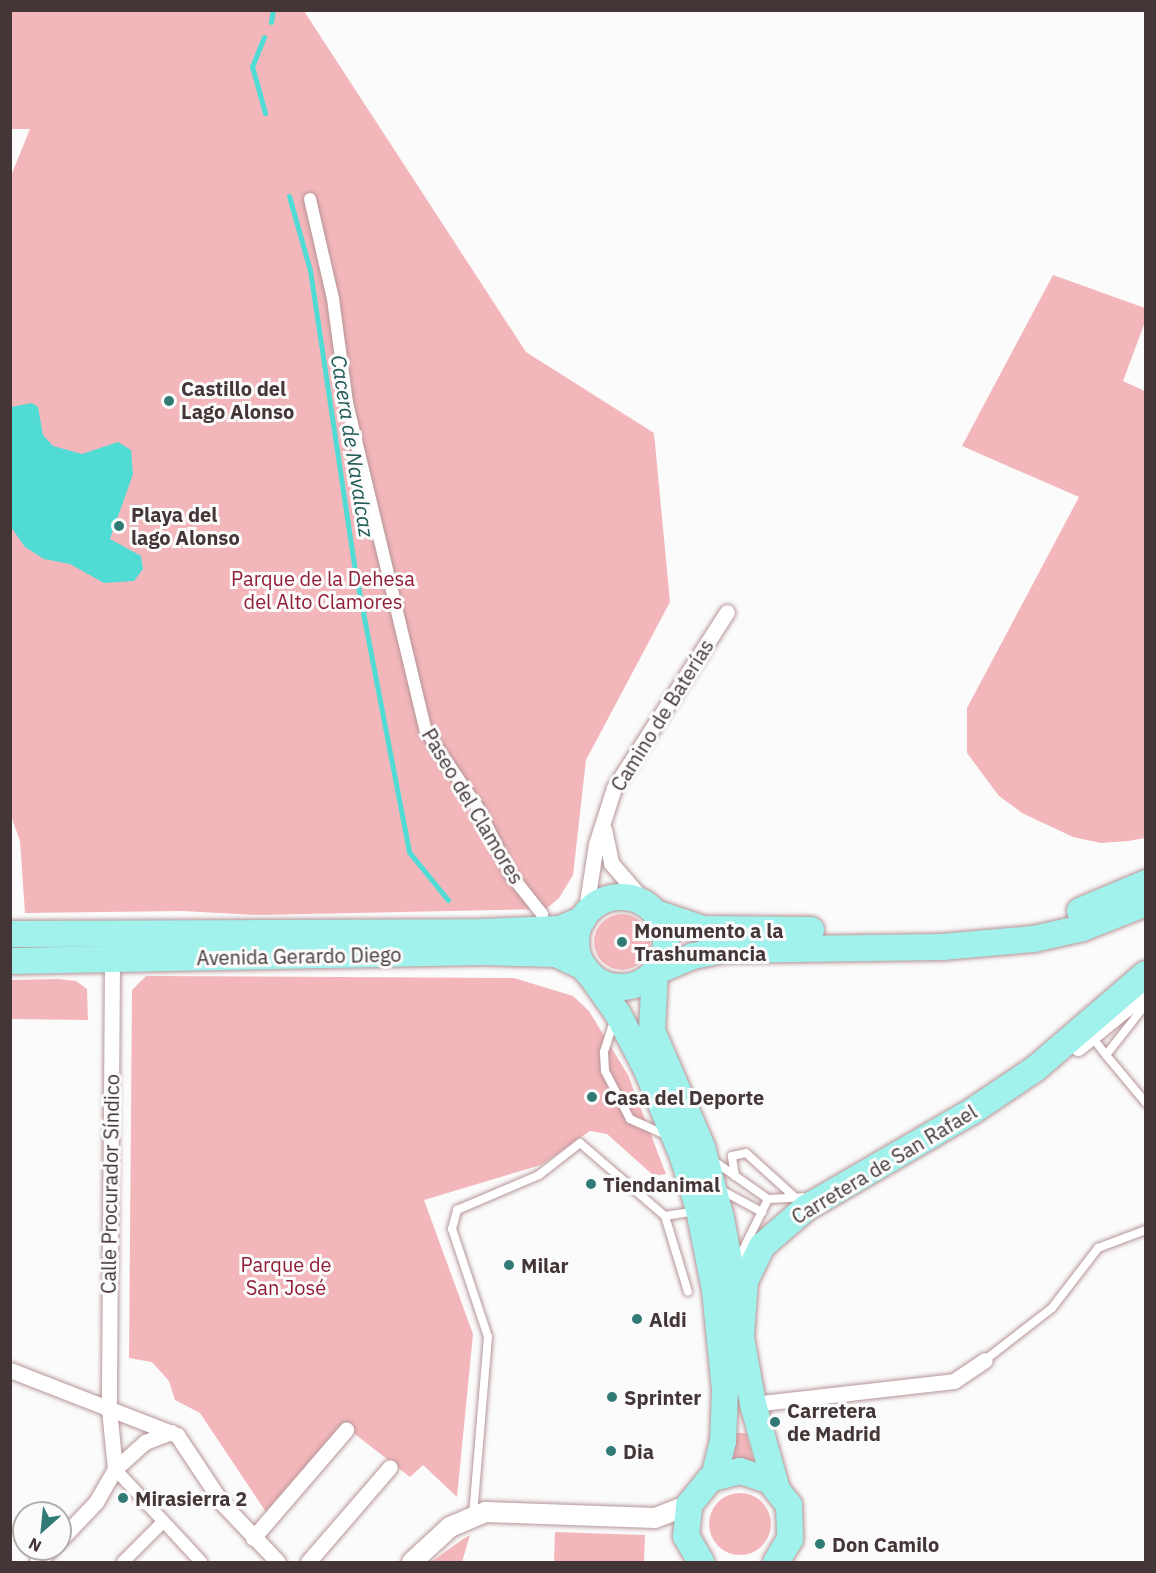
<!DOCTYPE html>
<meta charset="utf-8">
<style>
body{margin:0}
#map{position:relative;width:1156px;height:1573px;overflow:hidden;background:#fbfbfb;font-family:"IBM Plex Sans",sans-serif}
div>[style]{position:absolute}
.green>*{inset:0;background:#f3b7bb}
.round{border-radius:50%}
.water>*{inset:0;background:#50dcd5}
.stream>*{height:5px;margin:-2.5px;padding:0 2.5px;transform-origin:2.5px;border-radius:2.5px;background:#50dcd5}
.roads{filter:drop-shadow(0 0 2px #b69597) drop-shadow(0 0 2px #b69597)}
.service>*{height:8px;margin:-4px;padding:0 4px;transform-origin:4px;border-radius:4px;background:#fff}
.pedestrian>*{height:12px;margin:-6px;padding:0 6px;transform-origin:6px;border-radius:6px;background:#fff}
.minor>*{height:15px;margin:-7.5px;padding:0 7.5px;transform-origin:7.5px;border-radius:7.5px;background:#fff}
.tertiary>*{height:20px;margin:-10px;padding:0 10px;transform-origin:10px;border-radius:10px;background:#fff}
.primary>*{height:26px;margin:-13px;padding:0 13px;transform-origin:13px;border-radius:13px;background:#a1f2ed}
.primary>.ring{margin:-13px;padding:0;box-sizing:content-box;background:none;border:26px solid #a1f2ed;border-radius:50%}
.dots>*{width:16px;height:16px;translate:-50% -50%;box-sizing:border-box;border:3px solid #fbfbfb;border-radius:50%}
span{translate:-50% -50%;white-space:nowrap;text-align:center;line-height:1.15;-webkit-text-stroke:6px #fbfbfb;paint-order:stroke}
.poi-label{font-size:20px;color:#443637;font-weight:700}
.left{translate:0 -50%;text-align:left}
.park-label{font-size:20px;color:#911e37}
.street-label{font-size:20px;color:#443637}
.water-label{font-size:21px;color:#205a57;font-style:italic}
.frame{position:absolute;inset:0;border:12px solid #443637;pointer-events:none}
.north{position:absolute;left:12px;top:1501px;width:60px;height:60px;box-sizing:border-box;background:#fbfbfb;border:2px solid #b2acad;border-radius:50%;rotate:207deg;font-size:16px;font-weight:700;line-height:24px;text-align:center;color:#443637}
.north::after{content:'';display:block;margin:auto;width:21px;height:27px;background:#327a76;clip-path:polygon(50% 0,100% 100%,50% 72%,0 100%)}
</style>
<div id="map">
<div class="green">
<div style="clip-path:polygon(10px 11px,304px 11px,526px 352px,654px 433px,670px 602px,586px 760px,573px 875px,559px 898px,546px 909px,257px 915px,182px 911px,25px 913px,20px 841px,10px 813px,10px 178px,30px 129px,11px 129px)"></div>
<div style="clip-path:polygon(1053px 275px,1145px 308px,1145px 322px,1123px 381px,1145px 391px,1145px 838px,1128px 841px,1101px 843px,1073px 837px,1022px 813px,999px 796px,967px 753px,967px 708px,1079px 497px,962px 446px)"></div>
<div class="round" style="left:594px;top:914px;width:56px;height:56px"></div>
<div style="clip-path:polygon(146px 976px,514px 978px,573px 996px,589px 1011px,628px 1075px,666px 1174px,654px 1176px,607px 1134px,590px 1131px,541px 1165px,424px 1200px,473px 1334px,457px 1497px,423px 1465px,410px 1477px,342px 1424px,266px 1512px,200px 1413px,175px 1400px,169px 1381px,152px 1362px,129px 1358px,132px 990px)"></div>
<div style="clip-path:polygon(58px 979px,76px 981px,87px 989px,88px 1020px,11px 1019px,11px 980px)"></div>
<div style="clip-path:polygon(736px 1433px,746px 1433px,754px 1463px,733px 1462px)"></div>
<div class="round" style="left:709px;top:1493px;width:62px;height:62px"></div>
<div style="clip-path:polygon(555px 1532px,645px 1535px,644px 1562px,554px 1562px)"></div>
<div style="clip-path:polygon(470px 1535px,462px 1562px,431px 1562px,463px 1539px)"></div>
</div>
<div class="water">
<div style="clip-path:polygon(32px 403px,38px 407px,43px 435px,53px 446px,82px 454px,118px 442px,131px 450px,133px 474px,110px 539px,141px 556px,143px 569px,134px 581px,104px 583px,70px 564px,44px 559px,25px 547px,11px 527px,11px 407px)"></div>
</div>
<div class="stream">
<div style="left:271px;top:22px;width:12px;rotate:-81deg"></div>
<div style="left:264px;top:37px;width:31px;rotate:112deg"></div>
<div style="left:252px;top:66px;width:49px;rotate:74.5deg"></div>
<div style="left:289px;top:196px;width:77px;rotate:74.2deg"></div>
<div style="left:310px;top:270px;width:304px;rotate:81.5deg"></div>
<div style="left:355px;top:571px;width:286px;rotate:79.1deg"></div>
<div style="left:409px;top:852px;width:62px;rotate:50.9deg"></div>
</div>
<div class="roads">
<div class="service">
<div style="left:614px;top:1021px;width:33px;rotate:108deg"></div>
<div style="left:604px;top:1052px;width:19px;rotate:87deg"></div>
<div style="left:605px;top:1071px;width:54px;rotate:62.5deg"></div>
<div style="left:630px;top:1119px;width:42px;rotate:24.1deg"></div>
<div style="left:1092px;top:1037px;width:23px;rotate:52deg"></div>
<div style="left:1106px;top:1055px;width:65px;rotate:-51.9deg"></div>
<div style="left:1106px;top:1055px;width:62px;rotate:50.2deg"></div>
<div style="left:714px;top:1161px;width:66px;rotate:35.1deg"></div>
<div style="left:768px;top:1199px;width:35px;rotate:-3deg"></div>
<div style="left:735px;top:1176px;width:20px;rotate:-99deg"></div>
<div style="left:732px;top:1156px;width:14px;rotate:-12deg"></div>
<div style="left:746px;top:1153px;width:70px;rotate:42.1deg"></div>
<div style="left:721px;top:1190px;width:47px;rotate:28.2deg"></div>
<div style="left:665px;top:1216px;width:31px;rotate:-9deg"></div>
<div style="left:737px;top:1262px;width:70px;rotate:-63.8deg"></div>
<div style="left:985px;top:1360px;width:85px;rotate:-37.8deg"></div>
<div style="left:1052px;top:1308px;width:76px;rotate:-52.5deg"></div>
<div style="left:1098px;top:1248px;width:51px;rotate:-20.6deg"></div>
<div style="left:473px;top:1515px;width:179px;rotate:-85.2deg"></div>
<div style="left:488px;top:1337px;width:114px;rotate:-108.4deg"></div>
<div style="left:452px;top:1229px;width:20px;rotate:-75deg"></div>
<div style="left:457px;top:1210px;width:89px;rotate:-23.1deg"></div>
<div style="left:539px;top:1175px;width:52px;rotate:-38deg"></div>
<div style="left:580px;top:1143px;width:112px;rotate:40.7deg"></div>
<div style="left:665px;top:1216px;width:79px;rotate:73.2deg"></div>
</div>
<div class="pedestrian">
<div style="left:310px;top:199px;width:103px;rotate:77deg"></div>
<div style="left:333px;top:299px;width:105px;rotate:82.3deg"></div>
<div style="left:347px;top:403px;width:337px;rotate:76.5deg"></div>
<div style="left:426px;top:731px;width:93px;rotate:56deg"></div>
<div style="left:478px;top:808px;width:75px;rotate:63.8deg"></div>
<div style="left:511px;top:875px;width:50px;rotate:51.5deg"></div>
<div style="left:115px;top:1469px;width:127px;rotate:47.2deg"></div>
<div style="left:123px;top:1562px;width:55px;rotate:-45deg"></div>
</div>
<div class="minor">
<div style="left:604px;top:829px;width:35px;rotate:78deg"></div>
<div style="left:611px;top:863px;width:58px;rotate:49.2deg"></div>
<div style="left:585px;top:915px;width:72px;rotate:-81.2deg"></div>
<div style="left:596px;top:844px;width:59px;rotate:-72.2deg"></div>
<div style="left:614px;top:788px;width:209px;rotate:-57.3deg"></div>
<div style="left:112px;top:960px;width:449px;rotate:90.4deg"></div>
<div style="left:109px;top:1409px;width:60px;rotate:84.3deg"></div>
<div style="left:1078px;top:1048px;width:87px;rotate:-39deg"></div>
<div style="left:10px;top:1370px;width:179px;rotate:21.3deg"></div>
<div style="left:177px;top:1435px;width:82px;rotate:56.5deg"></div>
<div style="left:222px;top:1503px;width:81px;rotate:46.5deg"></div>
<div style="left:753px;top:1404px;width:202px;rotate:-6.5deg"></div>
<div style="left:954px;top:1381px;width:37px;rotate:-34deg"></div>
<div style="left:253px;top:1538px;width:143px;rotate:-49.3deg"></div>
<div style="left:60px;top:1540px;width:52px;rotate:-46.5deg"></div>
<div style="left:96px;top:1502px;width:38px;rotate:-60deg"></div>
<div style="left:115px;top:1469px;width:40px;rotate:-42deg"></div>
<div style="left:145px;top:1442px;width:28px;rotate:-21deg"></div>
<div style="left:37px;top:1562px;width:19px;rotate:-43deg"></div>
<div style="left:308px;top:1562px;width:125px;rotate:-49.2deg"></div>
</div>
<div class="tertiary">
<div style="left:412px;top:1562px;width:52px;rotate:-42.6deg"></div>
<div style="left:450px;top:1527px;width:39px;rotate:-23deg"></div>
<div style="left:486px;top:1512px;width:169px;rotate:2deg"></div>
<div style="left:655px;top:1518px;width:36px;rotate:-21deg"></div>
</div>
<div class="primary">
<div class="ring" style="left:576px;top:897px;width:64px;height:64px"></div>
<div style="left:1080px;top:911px;width:72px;rotate:-23deg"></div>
<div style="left:656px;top:913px;width:50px;rotate:18.8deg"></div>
<div style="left:703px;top:929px;width:108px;rotate:0.5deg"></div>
<div style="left:10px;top:934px;width:474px;rotate:-0.2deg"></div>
<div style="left:484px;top:932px;width:76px;rotate:-2.3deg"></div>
<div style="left:560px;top:929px;width:25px;rotate:-23deg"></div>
<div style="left:10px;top:961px;width:473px;rotate:-1.1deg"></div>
<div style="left:483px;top:952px;width:73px;rotate:1.6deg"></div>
<div style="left:556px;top:954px;width:31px;rotate:25deg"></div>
<div style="left:655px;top:972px;width:41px;rotate:-22.8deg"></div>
<div style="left:693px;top:956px;width:31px;rotate:-11deg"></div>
<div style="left:723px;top:950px;width:219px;rotate:-0.8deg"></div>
<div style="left:942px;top:947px;width:92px;rotate:-5deg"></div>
<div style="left:1034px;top:939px;width:50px;rotate:-12.7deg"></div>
<div style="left:1083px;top:928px;width:68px;rotate:-21.6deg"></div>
<div style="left:655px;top:972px;width:59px;rotate:92.9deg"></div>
<div style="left:652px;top:1031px;width:126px;rotate:66.7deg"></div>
<div style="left:702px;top:1147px;width:73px;rotate:75deg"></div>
<div style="left:721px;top:1218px;width:81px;rotate:79.4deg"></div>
<div style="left:589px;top:973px;width:50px;rotate:54.7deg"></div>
<div style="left:618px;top:1014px;width:61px;rotate:62.6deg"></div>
<div style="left:646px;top:1068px;width:96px;rotate:67.4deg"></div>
<div style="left:683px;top:1157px;width:55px;rotate:73.2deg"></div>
<div style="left:699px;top:1210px;width:82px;rotate:78.7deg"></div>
<div style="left:715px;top:1290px;width:100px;rotate:84.3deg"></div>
<div style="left:725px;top:1390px;width:51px;rotate:92.2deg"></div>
<div style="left:723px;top:1441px;width:36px;rotate:104deg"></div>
<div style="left:776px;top:1486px;width:85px;rotate:-105.7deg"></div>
<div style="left:753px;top:1404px;width:68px;rotate:-100.2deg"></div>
<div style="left:741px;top:1337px;width:56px;rotate:-85.9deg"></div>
<div style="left:745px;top:1281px;width:39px;rotate:-64deg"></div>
<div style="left:762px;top:1246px;width:58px;rotate:-40.8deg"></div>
<div style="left:806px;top:1208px;width:191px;rotate:-30.2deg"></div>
<div style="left:971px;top:1112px;width:77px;rotate:-33.9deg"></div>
<div style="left:1035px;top:1069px;width:146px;rotate:-40.6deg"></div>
<div style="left:701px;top:1562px;width:30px;rotate:-120deg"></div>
<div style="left:686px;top:1536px;width:31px;rotate:-84deg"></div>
<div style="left:689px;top:1505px;width:33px;rotate:-51deg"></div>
<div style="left:710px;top:1479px;width:31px;rotate:-15deg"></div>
<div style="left:740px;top:1471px;width:32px;rotate:18deg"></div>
<div style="left:770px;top:1481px;width:31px;rotate:52deg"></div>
<div style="left:789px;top:1505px;width:34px;rotate:88deg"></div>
<div style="left:790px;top:1539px;width:27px;rotate:121deg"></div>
</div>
</div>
<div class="dots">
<div style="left:169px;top:401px;background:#327a76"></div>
<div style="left:119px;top:526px;background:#327a76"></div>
<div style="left:622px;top:942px;background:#327a76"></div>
<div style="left:592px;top:1097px;background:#327a76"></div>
<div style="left:591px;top:1184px;background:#327a76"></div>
<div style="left:509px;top:1265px;background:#327a76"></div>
<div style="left:637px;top:1319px;background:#327a76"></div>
<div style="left:612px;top:1397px;background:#327a76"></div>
<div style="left:775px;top:1422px;background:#327a76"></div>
<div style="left:611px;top:1451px;background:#327a76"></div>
<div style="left:123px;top:1498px;background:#327a76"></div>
<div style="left:820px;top:1544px;background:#327a76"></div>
</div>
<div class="poi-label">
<span class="left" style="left:181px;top:400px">Castillo del<br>Lago Alonso</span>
<span class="left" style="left:131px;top:526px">Playa del<br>lago Alonso</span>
<span class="left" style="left:634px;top:942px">Monumento a la<br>Trashumancia</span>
<span class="left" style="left:604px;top:1097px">Casa del Deporte</span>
<span class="left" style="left:603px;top:1184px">Tiendanimal</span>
<span class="left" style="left:521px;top:1265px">Milar</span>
<span class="left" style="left:649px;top:1319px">Aldi</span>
<span class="left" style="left:624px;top:1397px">Sprinter</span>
<span class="left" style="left:787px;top:1422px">Carretera<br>de Madrid</span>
<span class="left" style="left:623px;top:1451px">Dia</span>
<span class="left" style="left:135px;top:1498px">Mirasierra 2</span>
<span class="left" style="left:832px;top:1544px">Don Camilo</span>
</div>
<div class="park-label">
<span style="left:323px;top:590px">Parque de la Dehesa<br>del Alto Clamores</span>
<span style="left:286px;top:1276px">Parque de<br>San José</span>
</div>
<div class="street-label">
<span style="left:662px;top:715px;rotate:-58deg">Camino de Baterías</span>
<span style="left:473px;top:806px;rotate:59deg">Paseo del Clamores</span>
<span style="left:299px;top:956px;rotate:-1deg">Avenida Gerardo Diego</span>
<span style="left:884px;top:1164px;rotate:-31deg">Carretera de San Rafael</span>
<span style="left:110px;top:1184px;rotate:-89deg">Calle Procurador Síndico</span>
</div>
<div class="water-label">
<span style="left:353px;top:446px;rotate:81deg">Cacera de Navalcaz</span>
</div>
<div class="frame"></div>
<div class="north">N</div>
</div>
